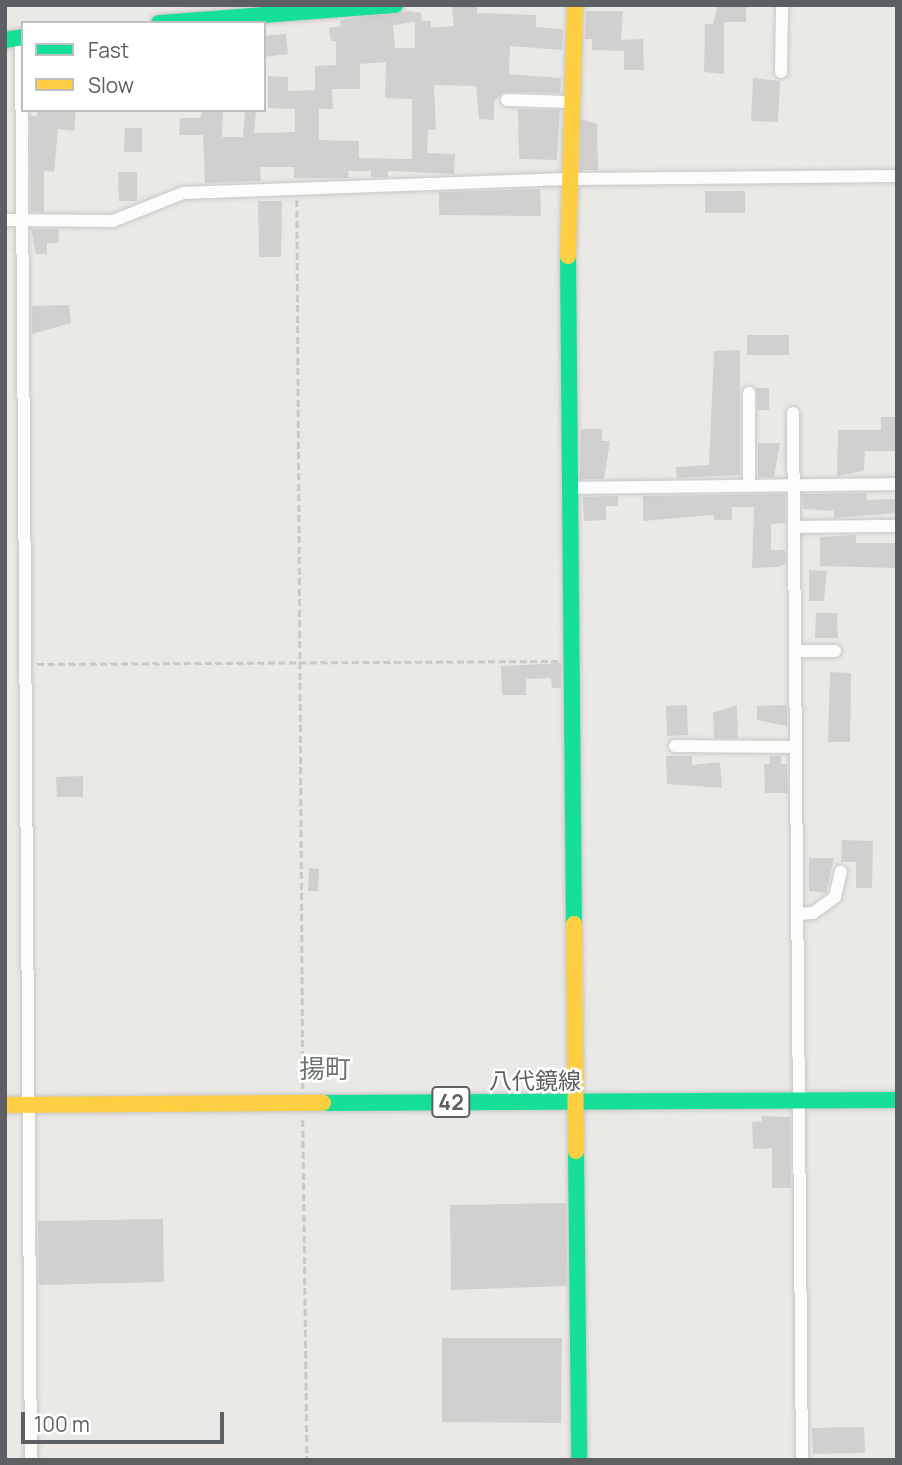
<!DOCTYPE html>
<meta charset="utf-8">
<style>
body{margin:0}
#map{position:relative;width:902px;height:1465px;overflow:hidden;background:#ebe9e6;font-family:Manrope,"Noto Sans JP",sans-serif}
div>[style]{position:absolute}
.building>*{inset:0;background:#d2d0cf}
.path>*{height:2.5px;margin-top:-1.25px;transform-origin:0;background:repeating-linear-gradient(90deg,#c6cac8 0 7px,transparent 0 10.5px)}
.roads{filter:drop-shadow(0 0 2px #c7c7c6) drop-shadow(0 0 2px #c7c7c6)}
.street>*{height:12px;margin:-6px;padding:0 6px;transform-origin:6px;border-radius:6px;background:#fcfcfb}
.fast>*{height:16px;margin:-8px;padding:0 8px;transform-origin:8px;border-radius:8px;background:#16e098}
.slow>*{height:16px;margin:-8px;padding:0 8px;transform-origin:8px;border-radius:8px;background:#ffcf43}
span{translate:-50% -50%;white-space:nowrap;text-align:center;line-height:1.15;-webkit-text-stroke:5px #fff;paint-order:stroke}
.shield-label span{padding:2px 5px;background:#fff;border:2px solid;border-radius:5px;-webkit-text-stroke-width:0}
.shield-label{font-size:21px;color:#5c6063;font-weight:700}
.street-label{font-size:23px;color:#5c6063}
.quarter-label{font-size:26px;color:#6d7275}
.frame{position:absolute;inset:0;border:7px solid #5c6063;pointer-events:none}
.legend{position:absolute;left:21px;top:21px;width:245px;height:91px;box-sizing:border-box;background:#fff;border:2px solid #bebfc1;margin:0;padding:9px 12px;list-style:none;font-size:21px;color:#5c6063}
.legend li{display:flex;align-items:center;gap:14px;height:35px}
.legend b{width:35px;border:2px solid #bebfc1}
.scale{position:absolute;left:21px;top:1412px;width:203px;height:32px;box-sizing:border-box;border:4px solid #5c6063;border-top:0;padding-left:9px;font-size:21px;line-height:24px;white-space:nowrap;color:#5c6063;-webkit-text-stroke:5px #fff;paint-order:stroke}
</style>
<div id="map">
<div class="building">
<div style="clip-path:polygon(evenodd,477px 5px,477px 13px,536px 15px,536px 27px,563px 29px,562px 50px,510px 46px,509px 74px,561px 78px,560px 93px,504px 92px,494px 101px,494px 120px,479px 119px,476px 86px,434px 85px,436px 130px,428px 130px,427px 153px,455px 154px,454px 174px,388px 171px,388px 177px,371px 177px,371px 171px,348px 171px,349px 178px,294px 178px,294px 167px,260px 167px,261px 181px,205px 183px,203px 135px,179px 135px,180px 118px,200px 118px,203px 110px,223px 110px,222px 137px,243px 137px,245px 110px,256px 110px,254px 133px,295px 132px,295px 109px,268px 108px,268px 76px,288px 77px,288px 91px,315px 90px,315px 66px,336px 65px,336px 41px,331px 41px,329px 28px,341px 26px,340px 20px,407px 11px,421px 13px,422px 21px,417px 21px,431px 21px,431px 28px,454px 26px,452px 7px,477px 5px,415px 22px,415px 48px,395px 48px,393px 25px,415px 22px,477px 5px,386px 62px,385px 98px,412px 99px,412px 159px,359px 158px,359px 141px,319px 140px,319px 109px,333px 109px,332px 89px,360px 89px,360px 64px,386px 62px)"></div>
<div style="clip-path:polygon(718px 5px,746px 5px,746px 22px,724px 22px,724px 74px,704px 72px,705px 24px,713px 24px)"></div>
<div style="clip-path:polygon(586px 11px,623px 11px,621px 40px,643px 39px,644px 70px,624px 70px,624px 51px,592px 50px,592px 39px,585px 39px)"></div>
<div style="clip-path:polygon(286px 34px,288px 54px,264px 57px,264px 36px)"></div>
<div style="clip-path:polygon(753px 78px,780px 81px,778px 122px,751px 121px)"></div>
<div style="clip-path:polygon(518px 109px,560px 110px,557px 160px,519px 159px)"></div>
<div style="clip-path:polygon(37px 110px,76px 110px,74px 131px,58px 129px,54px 172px,44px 171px,44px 212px,31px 211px,30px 116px,37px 116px)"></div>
<div style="clip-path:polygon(580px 119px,597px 124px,598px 170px,580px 170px)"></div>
<div style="clip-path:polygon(125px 128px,142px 128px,142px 152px,124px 152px)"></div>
<div style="clip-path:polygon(118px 172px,137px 172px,137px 201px,119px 201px)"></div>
<div style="clip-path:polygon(540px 189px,541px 216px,439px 215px,439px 192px)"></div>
<div style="clip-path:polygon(705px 191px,745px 191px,745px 213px,705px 213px)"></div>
<div style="clip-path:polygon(258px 201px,282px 201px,281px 257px,259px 257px)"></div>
<div style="clip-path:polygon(31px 229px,59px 229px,58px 243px,47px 243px,47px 254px,36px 254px)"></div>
<div style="clip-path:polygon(69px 305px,71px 323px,32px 334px,32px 306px)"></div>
<div style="clip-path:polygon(747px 335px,789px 335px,789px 355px,747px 355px)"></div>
<div style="clip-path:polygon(740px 350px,740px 475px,677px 478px,676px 467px,709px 465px,714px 351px)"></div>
<div style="clip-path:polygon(756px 388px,769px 388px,769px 410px,758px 410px)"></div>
<div style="clip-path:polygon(881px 417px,897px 417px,897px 451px,865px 451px,864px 471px,837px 476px,838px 430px,881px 430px)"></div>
<div style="clip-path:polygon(581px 429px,602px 429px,602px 441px,610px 441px,604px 479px,580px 479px)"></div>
<div style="clip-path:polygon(758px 443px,780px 443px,774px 477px,758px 477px)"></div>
<div style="clip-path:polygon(866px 493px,867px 500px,897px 499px,897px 513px,834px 518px,834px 511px,803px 509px,802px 494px)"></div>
<div style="clip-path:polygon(785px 494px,785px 523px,771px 524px,771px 550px,785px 550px,786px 563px,778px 567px,752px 568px,754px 507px,732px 507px,732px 520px,714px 520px,714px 515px,643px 521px,643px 496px)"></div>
<div style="clip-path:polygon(618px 496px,618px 506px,606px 506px,606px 520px,584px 521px,583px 497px)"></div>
<div style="clip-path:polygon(856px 535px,856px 543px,897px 543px,897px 568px,820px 566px,820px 537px)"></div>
<div style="clip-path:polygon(809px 570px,827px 571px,824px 601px,809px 601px)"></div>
<div style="clip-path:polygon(816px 613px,837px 613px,838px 638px,815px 638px)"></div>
<div style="clip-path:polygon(561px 663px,561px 688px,552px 688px,551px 678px,526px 679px,526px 695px,502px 695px,501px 666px)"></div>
<div style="clip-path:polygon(830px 672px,851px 673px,850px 742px,828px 742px)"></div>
<div style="clip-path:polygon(687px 705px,688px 735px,667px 736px,666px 706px)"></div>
<div style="clip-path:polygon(737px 705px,738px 738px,714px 738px,713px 713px)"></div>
<div style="clip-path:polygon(787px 705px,787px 726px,757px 720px,757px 706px)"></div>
<div style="clip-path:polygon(666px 756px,692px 756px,692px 765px,720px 762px,722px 788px,667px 784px)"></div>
<div style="clip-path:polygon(770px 756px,781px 756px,781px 764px,787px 764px,788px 793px,765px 793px,764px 764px,770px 764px)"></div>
<div style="clip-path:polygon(83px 776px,83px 797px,57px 797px,56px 777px)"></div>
<div style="clip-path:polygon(842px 840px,873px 841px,872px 888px,856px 888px,856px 862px,841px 862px)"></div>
<div style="clip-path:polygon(809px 858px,834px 858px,826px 893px,809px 891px)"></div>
<div style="clip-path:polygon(309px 868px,319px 869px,318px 891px,308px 891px)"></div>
<div style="clip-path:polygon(761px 1116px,790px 1117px,791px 1188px,772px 1188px,772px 1148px,753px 1149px,752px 1122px,762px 1121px)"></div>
<div style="clip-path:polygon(566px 1203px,567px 1286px,451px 1290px,450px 1205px)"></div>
<div style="clip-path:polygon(163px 1219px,164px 1282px,39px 1285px,38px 1221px)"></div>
<div style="clip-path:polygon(442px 1338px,562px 1338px,561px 1423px,442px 1422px)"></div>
<div style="clip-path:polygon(864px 1427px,865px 1453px,813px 1454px,812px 1428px)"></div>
</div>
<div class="path">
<div style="left:297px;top:200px;width:889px;rotate:89.61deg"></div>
<div style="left:37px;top:664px;width:521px;rotate:-0.33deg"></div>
<div style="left:303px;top:1120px;width:340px;rotate:89.3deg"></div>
</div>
<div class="roads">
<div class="street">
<div style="left:21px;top:37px;width:1423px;rotate:89.6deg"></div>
<div style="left:781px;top:72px;width:67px;rotate:-89.1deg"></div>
<div style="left:507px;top:100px;width:64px;rotate:1.8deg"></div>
<div style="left:5px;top:220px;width:108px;rotate:0.5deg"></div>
<div style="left:113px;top:221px;width:75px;rotate:-21.8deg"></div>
<div style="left:183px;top:193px;width:384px;rotate:-2.1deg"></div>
<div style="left:567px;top:179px;width:330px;rotate:-0.5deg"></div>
<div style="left:793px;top:413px;width:1047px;rotate:89.51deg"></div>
<div style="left:749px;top:485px;width:92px;rotate:-90deg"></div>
<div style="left:570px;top:488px;width:327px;rotate:-0.7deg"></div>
<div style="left:795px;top:527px;width:102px;rotate:-0.6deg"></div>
<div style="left:795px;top:651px;width:40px"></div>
<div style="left:675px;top:746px;width:121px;rotate:0.5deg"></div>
<div style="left:798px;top:914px;width:15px;rotate:-4deg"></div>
<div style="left:813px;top:913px;width:27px;rotate:-36deg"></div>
<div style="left:835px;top:897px;width:26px;rotate:-77deg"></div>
</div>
<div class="fast">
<div style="left:159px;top:23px;width:237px;rotate:-4.4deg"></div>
<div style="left:5px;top:40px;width:18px;rotate:-9deg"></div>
<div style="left:568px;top:256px;width:668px;rotate:89.49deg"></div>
<div style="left:323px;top:1103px;width:574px;rotate:-0.3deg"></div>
<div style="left:576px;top:1151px;width:309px;rotate:89.4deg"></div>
</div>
<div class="slow">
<div style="left:568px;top:256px;width:251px;rotate:-88.4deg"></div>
<div style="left:574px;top:924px;width:227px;rotate:89.5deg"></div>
<div style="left:5px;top:1105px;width:318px;rotate:-0.4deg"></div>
</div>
</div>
<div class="shield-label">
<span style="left:451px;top:1102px">42</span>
</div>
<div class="street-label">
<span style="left:535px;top:1080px">八代鏡線</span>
</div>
<div class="quarter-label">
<span style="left:325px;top:1069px">揚町</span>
</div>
<div class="frame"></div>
<ul class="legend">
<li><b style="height:9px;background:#16e098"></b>Fast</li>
<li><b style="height:9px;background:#ffcf43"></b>Slow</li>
</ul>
<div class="scale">100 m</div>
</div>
